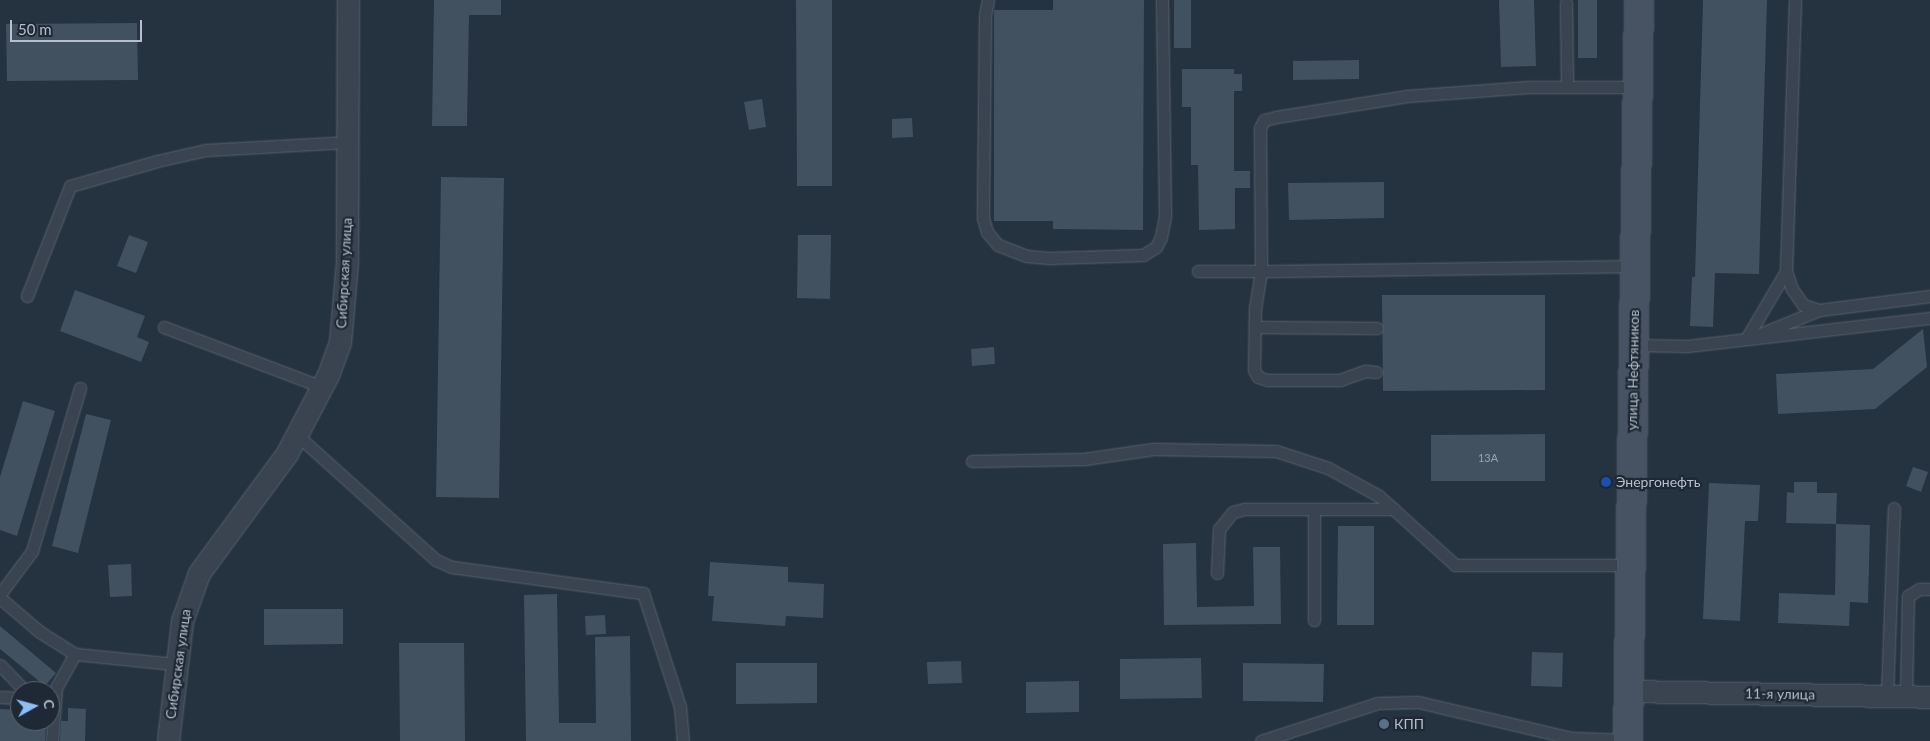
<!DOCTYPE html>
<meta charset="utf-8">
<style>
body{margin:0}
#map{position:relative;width:1930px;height:741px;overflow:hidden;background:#253240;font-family:Lato,sans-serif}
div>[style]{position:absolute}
.building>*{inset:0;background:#41515f}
.roads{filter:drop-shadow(0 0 1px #57626e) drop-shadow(0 0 1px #57626e)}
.lane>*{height:11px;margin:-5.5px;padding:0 5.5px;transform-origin:5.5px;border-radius:5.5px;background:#394450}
.street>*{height:21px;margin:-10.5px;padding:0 10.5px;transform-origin:10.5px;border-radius:10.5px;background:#394450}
.secondary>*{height:28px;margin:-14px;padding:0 14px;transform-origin:14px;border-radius:14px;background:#475363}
.dots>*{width:14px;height:14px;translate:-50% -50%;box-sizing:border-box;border:2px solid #1e2935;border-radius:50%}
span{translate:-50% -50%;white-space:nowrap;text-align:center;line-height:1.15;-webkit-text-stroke:4.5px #1e2935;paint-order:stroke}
.number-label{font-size:11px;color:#99a4b0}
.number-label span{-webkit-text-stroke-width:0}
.street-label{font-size:14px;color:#b6bfcb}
.poi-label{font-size:14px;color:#b6bfcb}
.left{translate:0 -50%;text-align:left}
.north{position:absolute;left:10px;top:681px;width:50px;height:50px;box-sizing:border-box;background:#1e2935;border:1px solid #5b6571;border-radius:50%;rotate:83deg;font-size:14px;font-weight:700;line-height:20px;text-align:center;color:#b6bfcb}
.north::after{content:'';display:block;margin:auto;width:18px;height:22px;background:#8cbef9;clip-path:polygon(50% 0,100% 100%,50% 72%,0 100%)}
.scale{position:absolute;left:10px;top:20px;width:132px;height:22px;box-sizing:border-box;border:2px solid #b6bfcb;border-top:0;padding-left:6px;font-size:15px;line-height:18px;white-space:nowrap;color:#b6bfcb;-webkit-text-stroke:4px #1e2935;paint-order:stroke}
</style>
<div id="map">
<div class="building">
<div style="clip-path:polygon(434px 0,501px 0,501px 15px,469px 15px,467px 126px,432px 126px)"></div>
<div style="clip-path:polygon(796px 0,832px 0,832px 186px,797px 186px)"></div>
<div style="clip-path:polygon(1053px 0,1144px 0,1143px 230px,1053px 229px,1053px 221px,994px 221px,994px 10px,1053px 10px)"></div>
<div style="clip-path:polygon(1174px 0,1191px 0,1191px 48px,1174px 48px)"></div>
<div style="clip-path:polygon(1499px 0,1534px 0,1536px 66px,1501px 67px)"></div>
<div style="clip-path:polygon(1578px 0,1597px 0,1597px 58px,1578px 58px)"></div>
<div style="clip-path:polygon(1703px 0,1767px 0,1759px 274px,1715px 273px,1713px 327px,1690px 326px,1692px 277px,1695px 277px)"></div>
<div style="clip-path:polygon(137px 23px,138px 80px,7px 81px,6px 24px)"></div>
<div style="clip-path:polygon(1359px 60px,1359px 79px,1293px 80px,1293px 61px)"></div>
<div style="clip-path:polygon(1182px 69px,1234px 69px,1234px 74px,1242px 74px,1242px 91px,1234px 91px,1234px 171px,1250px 171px,1250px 188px,1235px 188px,1235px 229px,1199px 230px,1198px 165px,1191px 165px,1191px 107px,1182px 107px)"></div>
<div style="clip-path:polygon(762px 99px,766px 127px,749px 130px,744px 102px)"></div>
<div style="clip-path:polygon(912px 118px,913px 137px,892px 138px,892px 119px)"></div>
<div style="clip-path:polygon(441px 177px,504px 178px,499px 498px,436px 497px)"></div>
<div style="clip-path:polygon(1384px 182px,1384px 218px,1289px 220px,1288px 183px)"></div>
<div style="clip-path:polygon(129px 235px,148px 242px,136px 273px,117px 266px)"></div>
<div style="clip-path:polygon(798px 235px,831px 235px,830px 299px,797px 298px)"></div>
<div style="clip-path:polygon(75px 290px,145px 316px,137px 337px,149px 342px,141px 362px,60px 331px)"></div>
<div style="clip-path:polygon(1382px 295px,1545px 295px,1545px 390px,1383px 391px)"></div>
<div style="clip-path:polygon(1923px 329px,1927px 367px,1875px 409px,1778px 414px,1776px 374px,1873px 369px)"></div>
<div style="clip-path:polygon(994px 347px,995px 364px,972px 366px,971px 349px)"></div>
<div style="clip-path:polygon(23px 401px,55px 411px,17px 536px,0 530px,0 477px)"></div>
<div style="clip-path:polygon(86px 414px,111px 420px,78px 553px,52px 546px)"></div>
<div style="clip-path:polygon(1545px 434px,1545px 481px,1431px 481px,1431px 435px)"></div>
<div style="clip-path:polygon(1913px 467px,1928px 472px,1921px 492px,1906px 486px)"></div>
<div style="clip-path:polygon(1794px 482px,1817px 482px,1817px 493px,1837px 493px,1836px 524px,1786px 523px,1787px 492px,1794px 493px)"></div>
<div style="clip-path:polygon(1709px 483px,1760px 485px,1758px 521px,1745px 521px,1740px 621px,1703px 619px)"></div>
<div style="clip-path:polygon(1836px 524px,1870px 525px,1868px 603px,1850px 602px,1849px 626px,1778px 623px,1779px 593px,1835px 595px)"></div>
<div style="clip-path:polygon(1338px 526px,1374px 526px,1374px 625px,1337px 625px)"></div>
<div style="clip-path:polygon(1196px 543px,1197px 607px,1254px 606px,1253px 547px,1280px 547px,1281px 624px,1164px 625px,1163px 544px)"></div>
<div style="clip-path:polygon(710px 562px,788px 567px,788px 582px,824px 584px,823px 618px,786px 616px,785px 626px,712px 621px,714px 596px,708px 596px)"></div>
<div style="clip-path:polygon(131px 564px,132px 596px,110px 597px,108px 565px)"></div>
<div style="clip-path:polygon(557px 594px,559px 723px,596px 723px,595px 637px,630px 636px,631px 741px,526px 741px,524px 595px)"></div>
<div style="clip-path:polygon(264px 609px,343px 609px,343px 644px,264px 645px)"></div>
<div style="clip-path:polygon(605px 615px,606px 634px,586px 635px,585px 616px)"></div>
<div style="clip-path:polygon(0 626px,56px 673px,45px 686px,0 649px)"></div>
<div style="clip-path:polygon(399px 643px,464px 643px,465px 741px,400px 741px)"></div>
<div style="clip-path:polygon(1532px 652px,1563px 653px,1562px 687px,1531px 686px)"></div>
<div style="clip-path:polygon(1201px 658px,1202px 698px,1120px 699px,1120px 659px)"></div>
<div style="clip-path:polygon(961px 661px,962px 683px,928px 684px,927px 662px)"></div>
<div style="clip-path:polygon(736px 663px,817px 663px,817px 703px,736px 704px)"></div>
<div style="clip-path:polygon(1243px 663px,1324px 664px,1323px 702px,1243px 701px)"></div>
<div style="clip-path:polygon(1079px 681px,1079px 712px,1026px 713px,1026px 682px)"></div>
<div style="clip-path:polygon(68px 708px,86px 709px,85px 741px,60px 741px,61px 721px,68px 721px)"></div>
<div style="clip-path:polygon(0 709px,20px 710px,20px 721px,46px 721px,45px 741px,0 741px)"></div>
</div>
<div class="roads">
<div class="lane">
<div style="left:988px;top:0;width:16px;rotate:101deg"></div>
<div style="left:985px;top:16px;width:202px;rotate:90.6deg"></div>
<div style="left:983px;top:218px;width:15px;rotate:74deg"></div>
<div style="left:987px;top:232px;width:17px;rotate:50deg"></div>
<div style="left:998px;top:245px;width:30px;rotate:21deg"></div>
<div style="left:1026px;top:256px;width:23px;rotate:5deg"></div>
<div style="left:1049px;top:258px;width:94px;rotate:-1.8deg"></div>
<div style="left:1143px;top:255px;width:15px;rotate:-32deg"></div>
<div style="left:1156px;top:247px;width:11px;rotate:-63deg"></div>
<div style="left:1161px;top:237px;width:21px;rotate:-79deg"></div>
<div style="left:1165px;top:216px;width:216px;rotate:-90.8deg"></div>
<div style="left:1795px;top:0;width:271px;rotate:91.9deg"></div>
<div style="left:1786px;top:271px;width:19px;rotate:72deg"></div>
<div style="left:1792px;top:289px;width:19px;rotate:55deg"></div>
<div style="left:1803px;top:305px;width:17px;rotate:17deg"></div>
<div style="left:1819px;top:310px;width:112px;rotate:-7.2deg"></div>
<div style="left:1566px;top:3px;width:84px;rotate:89.3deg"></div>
<div style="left:1634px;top:266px;width:373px;rotate:179.2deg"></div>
<div style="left:1261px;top:271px;width:143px;rotate:-90.4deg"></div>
<div style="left:1260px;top:128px;width:9px;rotate:-63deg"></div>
<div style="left:1264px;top:120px;width:12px;rotate:-14deg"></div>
<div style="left:1276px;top:117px;width:133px;rotate:-9.1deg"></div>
<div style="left:1407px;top:96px;width:122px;rotate:-4.2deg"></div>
<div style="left:1529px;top:87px;width:108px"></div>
<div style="left:1198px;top:271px;width:63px"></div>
<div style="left:1261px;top:271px;width:36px;rotate:99deg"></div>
<div style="left:1255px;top:307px;width:63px;rotate:90.9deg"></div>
<div style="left:1254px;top:370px;width:8px;rotate:60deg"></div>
<div style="left:1258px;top:377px;width:9px;rotate:18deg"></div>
<div style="left:1267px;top:380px;width:73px"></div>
<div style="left:1340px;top:380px;width:27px;rotate:-20deg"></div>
<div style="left:1365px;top:371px;width:11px;rotate:5deg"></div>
<div style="left:27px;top:296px;width:118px;rotate:-68.6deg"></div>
<div style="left:70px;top:186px;width:91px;rotate:-16deg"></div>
<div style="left:157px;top:161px;width:50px;rotate:-12.7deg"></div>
<div style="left:206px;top:150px;width:141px;rotate:-3.2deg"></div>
<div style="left:164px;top:327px;width:169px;rotate:20.8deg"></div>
<div style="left:1255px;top:327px;width:122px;rotate:0.5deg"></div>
<div style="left:1760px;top:334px;width:64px;rotate:-22.1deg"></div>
<div style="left:1746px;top:339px;width:79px;rotate:-59.5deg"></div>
<div style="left:1633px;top:345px;width:54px;rotate:1.1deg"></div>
<div style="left:1687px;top:346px;width:245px;rotate:-6.6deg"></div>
<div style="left:297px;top:435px;width:187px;rotate:42deg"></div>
<div style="left:436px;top:560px;width:17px;rotate:24deg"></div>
<div style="left:452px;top:567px;width:193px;rotate:7.8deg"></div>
<div style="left:643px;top:593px;width:120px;rotate:72deg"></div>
<div style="left:680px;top:707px;width:34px;rotate:85deg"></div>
<div style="left:972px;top:461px;width:112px;rotate:-1deg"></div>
<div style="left:1084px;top:459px;width:70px;rotate:-8.2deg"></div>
<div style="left:1153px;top:449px;width:123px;rotate:0.9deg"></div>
<div style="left:1276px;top:451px;width:55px;rotate:18.1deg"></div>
<div style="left:1328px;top:468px;width:58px;rotate:28.8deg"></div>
<div style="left:1379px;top:496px;width:103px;rotate:42.2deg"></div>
<div style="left:1455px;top:565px;width:176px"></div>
<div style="left:1314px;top:509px;width:111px;rotate:90deg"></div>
<div style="left:1217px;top:573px;width:44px;rotate:-87.4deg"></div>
<div style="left:1219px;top:529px;width:22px;rotate:-51deg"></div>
<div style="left:1233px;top:512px;width:11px;rotate:-15deg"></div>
<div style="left:1244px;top:509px;width:150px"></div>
<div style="left:0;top:594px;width:54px;rotate:-53.3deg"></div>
<div style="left:32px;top:551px;width:170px;rotate:-73.6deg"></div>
<div style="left:0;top:598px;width:52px;rotate:40.4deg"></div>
<div style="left:40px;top:632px;width:41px;rotate:32.2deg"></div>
<div style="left:75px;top:654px;width:100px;rotate:5.7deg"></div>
<div style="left:0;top:665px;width:36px;rotate:46deg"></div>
<div style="left:1887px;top:696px;width:188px;rotate:-87.9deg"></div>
<div style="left:1906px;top:696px;width:100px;rotate:-88.9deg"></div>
<div style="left:1908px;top:596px;width:13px;rotate:-32deg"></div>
<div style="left:1919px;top:589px;width:11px"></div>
<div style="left:0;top:697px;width:20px;rotate:3deg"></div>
<div style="left:52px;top:741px;width:53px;rotate:-85.7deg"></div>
<div style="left:56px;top:688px;width:39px;rotate:-61deg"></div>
<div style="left:1261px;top:741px;width:123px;rotate:-18deg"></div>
<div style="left:1378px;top:703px;width:40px;rotate:-1.4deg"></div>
<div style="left:1418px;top:702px;width:158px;rotate:13.2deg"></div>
<div style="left:1572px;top:738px;width:56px;rotate:2deg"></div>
</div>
<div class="street">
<div style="left:1629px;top:691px;width:301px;rotate:1.1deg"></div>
<div style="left:168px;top:741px;width:121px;rotate:-83.3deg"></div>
<div style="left:182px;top:621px;width:51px;rotate:-70.5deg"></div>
<div style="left:199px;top:573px;width:149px;rotate:-53.7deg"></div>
<div style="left:287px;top:453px;width:88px;rotate:-62.3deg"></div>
<div style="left:328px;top:375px;width:35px;rotate:-70deg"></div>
<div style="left:340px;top:342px;width:80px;rotate:-85deg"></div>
<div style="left:347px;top:262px;width:262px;rotate:-89.8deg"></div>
</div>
<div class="secondary">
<div style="left:1628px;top:741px;width:741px;rotate:-89.15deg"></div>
</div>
</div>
<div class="dots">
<div style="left:1606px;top:482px;background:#1a4fb4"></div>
<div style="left:1384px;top:724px;background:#5c6f8a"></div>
</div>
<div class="number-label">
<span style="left:1488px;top:458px">13А</span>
</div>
<div class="street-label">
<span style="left:344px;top:273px;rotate:-87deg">Сибирская улица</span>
<span style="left:1633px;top:370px;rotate:-89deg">улица Нефтяников</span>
<span style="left:178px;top:664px;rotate:-82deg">Сибирская улица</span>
<span style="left:1780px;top:694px;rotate:1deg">11-я улица</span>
</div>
<div class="poi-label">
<span class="left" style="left:1616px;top:482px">Энергонефть</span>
<span class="left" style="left:1394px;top:724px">КПП</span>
</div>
<div class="north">С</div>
<div class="scale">50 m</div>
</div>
